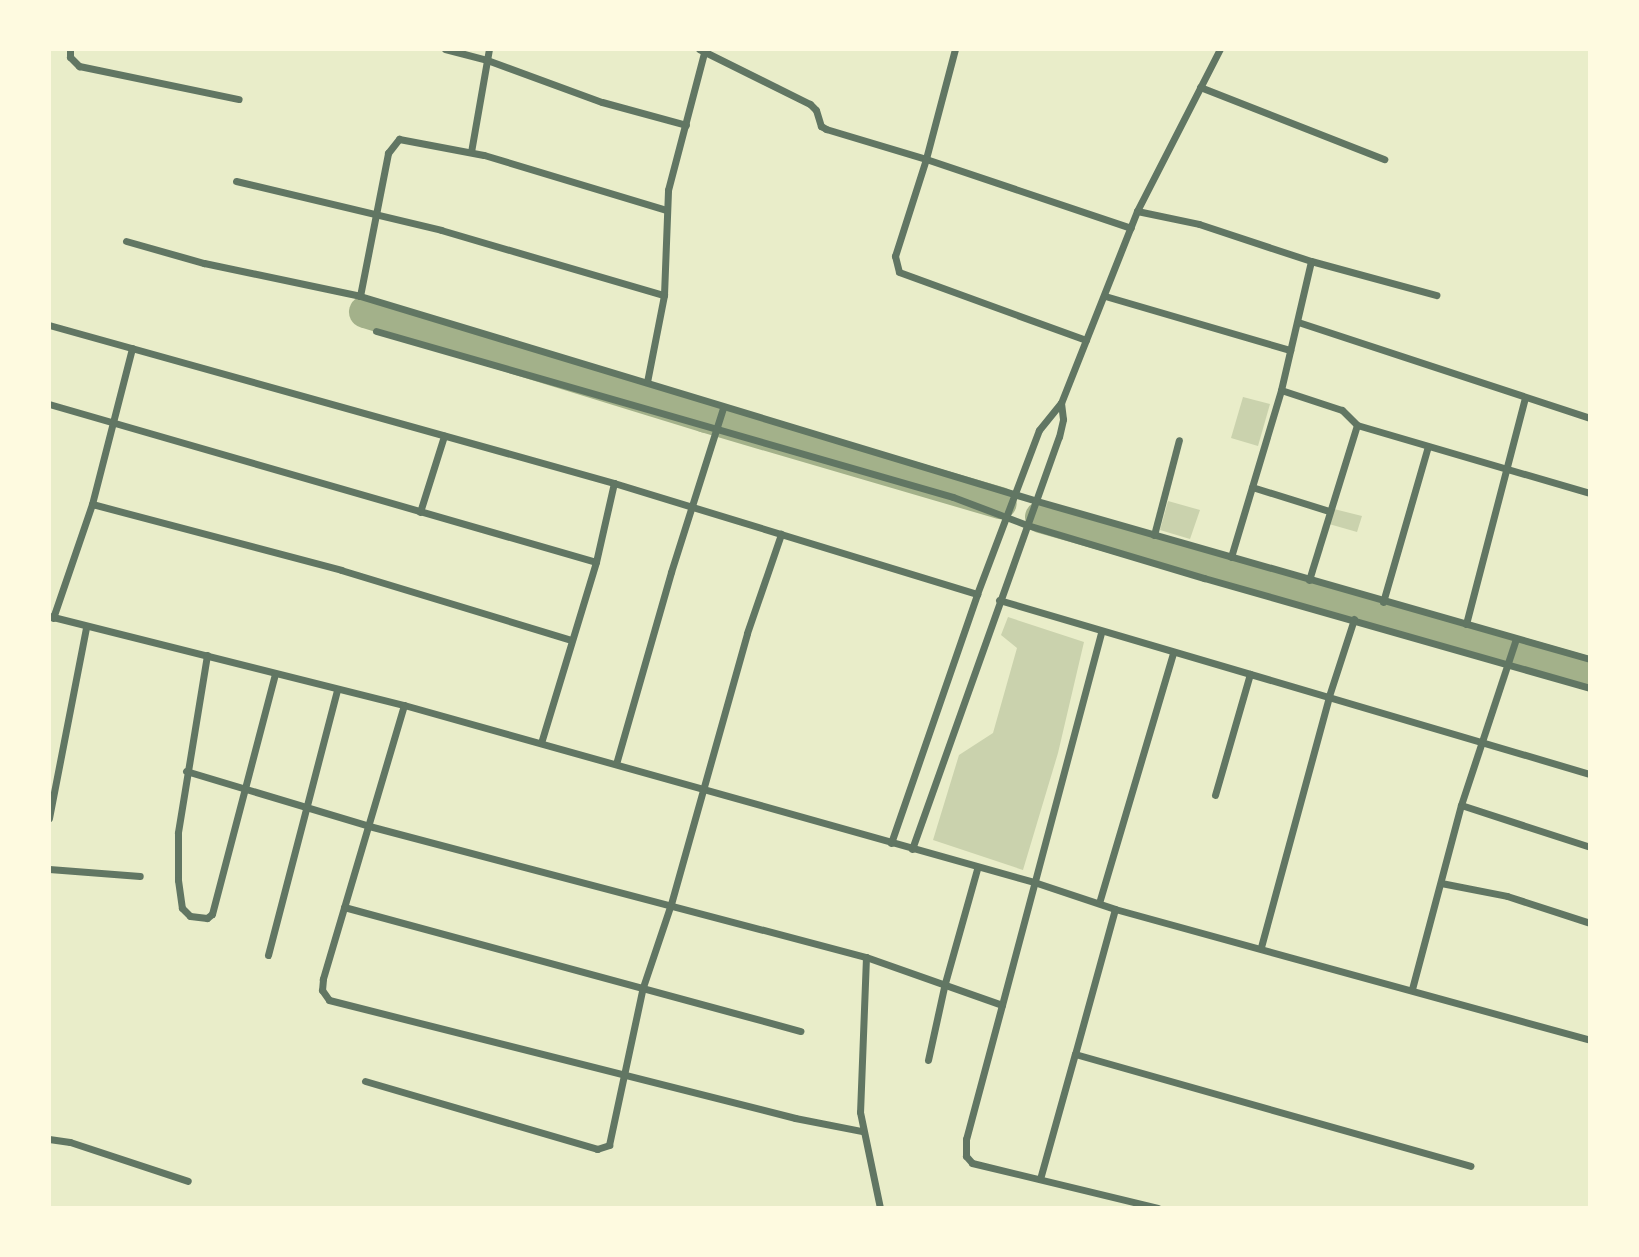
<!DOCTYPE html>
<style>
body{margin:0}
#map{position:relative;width:1639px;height:1257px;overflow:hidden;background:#e9edc9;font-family:Figtree,sans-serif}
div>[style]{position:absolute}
.green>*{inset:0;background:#cad2ad}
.river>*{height:32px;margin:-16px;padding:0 16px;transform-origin:16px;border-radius:16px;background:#a3b18a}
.minor>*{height:7px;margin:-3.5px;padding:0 3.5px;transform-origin:3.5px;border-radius:3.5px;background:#617663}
span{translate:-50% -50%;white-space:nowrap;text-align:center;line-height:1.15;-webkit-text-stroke:7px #fefae0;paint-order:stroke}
.frame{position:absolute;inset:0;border:51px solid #fefae0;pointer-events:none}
</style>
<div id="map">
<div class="green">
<div style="clip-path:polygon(1243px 397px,1270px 404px,1258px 446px,1231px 438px)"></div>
<div style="clip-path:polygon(1168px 501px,1200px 510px,1190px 539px,1160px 530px)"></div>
<div style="clip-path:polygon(1334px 509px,1362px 516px,1357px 532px,1329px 524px)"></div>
<div style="clip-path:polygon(1008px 617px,1084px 642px,1058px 753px,1023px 870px,933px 840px,959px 755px,993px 733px,1017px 648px,1001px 635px)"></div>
</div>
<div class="river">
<div style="left:365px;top:312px;width:357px;rotate:17.1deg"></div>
<div style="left:706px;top:417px;width:307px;rotate:16.3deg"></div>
<div style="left:1041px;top:517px;width:571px;rotate:15.86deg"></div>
</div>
<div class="minor">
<div style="left:70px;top:49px;width:8px;rotate:90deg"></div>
<div style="left:70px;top:57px;width:13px;rotate:45deg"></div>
<div style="left:79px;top:66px;width:163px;rotate:11.7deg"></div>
<div style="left:445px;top:49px;width:43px;rotate:14.7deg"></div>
<div style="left:487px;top:60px;width:122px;rotate:20.1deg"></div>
<div style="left:602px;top:102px;width:87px;rotate:15.3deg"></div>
<div style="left:699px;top:49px;width:124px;rotate:26.4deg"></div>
<div style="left:810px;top:104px;width:8px;rotate:45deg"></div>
<div style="left:816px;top:110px;width:17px;rotate:73deg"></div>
<div style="left:821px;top:126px;width:6px;rotate:31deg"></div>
<div style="left:826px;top:129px;width:104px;rotate:16.7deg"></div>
<div style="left:926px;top:159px;width:216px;rotate:18.6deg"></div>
<div style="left:955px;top:49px;width:114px;rotate:104.8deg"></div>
<div style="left:926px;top:159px;width:102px;rotate:107.7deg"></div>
<div style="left:895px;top:256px;width:16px;rotate:76deg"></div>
<div style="left:899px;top:272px;width:199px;rotate:20deg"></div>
<div style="left:1200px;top:87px;width:198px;rotate:21.4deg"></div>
<div style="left:471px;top:152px;width:105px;rotate:-80.1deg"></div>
<div style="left:236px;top:181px;width:211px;rotate:13.4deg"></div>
<div style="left:441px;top:230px;width:232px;rotate:16.3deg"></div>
<div style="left:1137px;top:211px;width:63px;rotate:11.8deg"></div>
<div style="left:1199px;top:224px;width:118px;rotate:18.3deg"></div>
<div style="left:1311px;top:261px;width:130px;rotate:15.2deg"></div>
<div style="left:126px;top:241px;width:81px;rotate:15.8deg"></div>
<div style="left:204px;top:263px;width:159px;rotate:11.9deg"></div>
<div style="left:360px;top:296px;width:707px;rotate:16.85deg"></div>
<div style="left:1037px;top:501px;width:575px;rotate:15.95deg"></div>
<div style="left:360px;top:296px;width:146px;rotate:-78.9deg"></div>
<div style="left:388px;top:153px;width:18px;rotate:-52deg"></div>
<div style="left:399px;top:139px;width:86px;rotate:10.7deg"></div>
<div style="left:484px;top:155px;width:190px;rotate:16.8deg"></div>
<div style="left:1105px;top:296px;width:193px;rotate:16.3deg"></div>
<div style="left:1298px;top:322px;width:307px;rotate:18.2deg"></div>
<div style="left:49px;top:325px;width:587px;rotate:15.62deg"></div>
<div style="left:614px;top:483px;width:380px;rotate:17deg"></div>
<div style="left:376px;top:331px;width:600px;rotate:16.05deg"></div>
<div style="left:953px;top:497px;width:79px;rotate:20.7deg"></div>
<div style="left:1027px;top:525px;width:185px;rotate:16.7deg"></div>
<div style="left:1204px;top:578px;width:401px;rotate:15.9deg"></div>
<div style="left:647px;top:382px;width:89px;rotate:-78.9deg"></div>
<div style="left:664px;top:295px;width:105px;rotate:-87.8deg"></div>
<div style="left:668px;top:190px;width:146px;rotate:-75.3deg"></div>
<div style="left:1281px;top:390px;width:64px;rotate:18.2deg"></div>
<div style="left:1342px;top:410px;width:21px;rotate:45deg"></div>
<div style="left:1357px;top:425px;width:243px;rotate:16.3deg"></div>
<div style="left:49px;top:404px;width:569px;rotate:16.11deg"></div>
<div style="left:1252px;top:487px;width:81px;rotate:17.3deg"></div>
<div style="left:92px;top:504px;width:258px;rotate:14.8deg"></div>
<div style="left:341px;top:570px;width:241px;rotate:16.9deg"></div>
<div style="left:420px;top:512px;width:80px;rotate:-72.5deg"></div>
<div style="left:1154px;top:535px;width:98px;rotate:-75.3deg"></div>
<div style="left:1231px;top:557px;width:174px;rotate:-73.3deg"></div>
<div style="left:1281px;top:390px;width:132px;rotate:-76.9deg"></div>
<div style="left:1309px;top:580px;width:162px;rotate:-72.8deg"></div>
<div style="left:999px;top:600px;width:616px;rotate:16.41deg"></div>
<div style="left:1383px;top:602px;width:162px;rotate:-73.9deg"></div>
<div style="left:49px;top:616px;width:366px;rotate:14.1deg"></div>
<div style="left:404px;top:705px;width:654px;rotate:15.69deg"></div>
<div style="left:1034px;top:882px;width:85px;rotate:18.4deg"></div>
<div style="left:1115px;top:909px;width:493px;rotate:15.4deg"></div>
<div style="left:53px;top:618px;width:120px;rotate:-71.1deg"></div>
<div style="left:92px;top:504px;width:161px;rotate:-75.6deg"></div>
<div style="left:1466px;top:624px;width:234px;rotate:-75.4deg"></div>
<div style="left:207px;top:655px;width:180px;rotate:99.3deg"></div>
<div style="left:178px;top:833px;width:47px;rotate:90deg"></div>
<div style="left:178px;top:880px;width:28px;rotate:82deg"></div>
<div style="left:182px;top:908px;width:11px;rotate:45deg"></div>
<div style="left:190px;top:916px;width:17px;rotate:7deg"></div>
<div style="left:207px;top:918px;width:6px;rotate:-39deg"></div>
<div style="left:212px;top:914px;width:248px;rotate:-75.3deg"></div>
<div style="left:404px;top:705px;width:286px;rotate:106.5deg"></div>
<div style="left:323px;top:979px;width:11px;rotate:95deg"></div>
<div style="left:322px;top:990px;width:12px;rotate:55deg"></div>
<div style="left:329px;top:1000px;width:481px;rotate:14.2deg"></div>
<div style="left:795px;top:1118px;width:67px;rotate:11.1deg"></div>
<div style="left:541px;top:743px;width:189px;rotate:-73.1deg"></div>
<div style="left:596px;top:562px;width:81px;rotate:-77.2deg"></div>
<div style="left:616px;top:764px;width:200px;rotate:-74deg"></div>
<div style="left:671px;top:572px;width:172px;rotate:-72.4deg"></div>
<div style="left:186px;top:771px;width:191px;rotate:16.7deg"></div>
<div style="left:369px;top:826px;width:514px;rotate:14.77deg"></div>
<div style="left:866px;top:957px;width:144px;rotate:19.4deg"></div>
<div style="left:1002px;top:1005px;width:386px;rotate:-75.1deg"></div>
<div style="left:1215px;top:795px;width:126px;rotate:-73.9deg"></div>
<div style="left:1461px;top:805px;width:136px;rotate:18deg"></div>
<div style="left:49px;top:818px;width:194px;rotate:-79deg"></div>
<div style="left:891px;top:843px;width:263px;rotate:-70.9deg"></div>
<div style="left:977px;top:594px;width:175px;rotate:-69.3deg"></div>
<div style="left:1039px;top:430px;width:35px;rotate:-51deg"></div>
<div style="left:1061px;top:403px;width:206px;rotate:-68.4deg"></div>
<div style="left:1137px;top:211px;width:182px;rotate:-62.9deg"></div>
<div style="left:912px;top:849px;width:437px;rotate:-70.4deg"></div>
<div style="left:1059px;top:437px;width:18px;rotate:-77deg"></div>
<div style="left:1063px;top:419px;width:16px;rotate:-97deg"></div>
<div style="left:49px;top:869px;width:91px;rotate:4.4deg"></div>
<div style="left:1441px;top:883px;width:67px;rotate:11.1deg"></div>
<div style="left:1507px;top:896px;width:87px;rotate:18deg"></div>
<div style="left:1099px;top:903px;width:261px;rotate:-73.5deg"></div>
<div style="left:344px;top:907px;width:473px;rotate:15.2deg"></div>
<div style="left:1115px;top:909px;width:150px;rotate:105.4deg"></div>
<div style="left:1075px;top:1054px;width:411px;rotate:15.8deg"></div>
<div style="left:1261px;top:947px;width:260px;rotate:-74.8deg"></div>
<div style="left:1329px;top:696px;width:81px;rotate:-72deg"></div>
<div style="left:268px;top:955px;width:274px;rotate:-75.4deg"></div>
<div style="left:866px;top:957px;width:155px;rotate:92.2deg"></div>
<div style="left:860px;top:1112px;width:98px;rotate:78.2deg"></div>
<div style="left:1412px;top:989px;width:190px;rotate:-75.1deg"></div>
<div style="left:1461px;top:805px;width:175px;rotate:-71.7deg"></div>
<div style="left:1002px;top:1005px;width:139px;rotate:105deg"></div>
<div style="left:966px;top:1139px;width:17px;rotate:90deg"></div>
<div style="left:966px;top:1156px;width:9px;rotate:49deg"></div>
<div style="left:972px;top:1163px;width:191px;rotate:13.6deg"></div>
<div style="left:928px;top:1060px;width:79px;rotate:-77.6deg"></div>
<div style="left:945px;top:983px;width:118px;rotate:-74.3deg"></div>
<div style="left:365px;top:1081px;width:242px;rotate:16.3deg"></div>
<div style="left:597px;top:1149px;width:13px;rotate:-18deg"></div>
<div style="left:609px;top:1145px;width:162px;rotate:-77.9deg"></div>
<div style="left:643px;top:987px;width:88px;rotate:-71.4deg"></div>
<div style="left:671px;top:904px;width:281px;rotate:-74.3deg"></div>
<div style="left:747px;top:633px;width:105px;rotate:-71deg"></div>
<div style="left:49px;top:1139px;width:21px;rotate:8deg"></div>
<div style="left:70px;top:1142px;width:124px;rotate:18.3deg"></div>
<div style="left:1040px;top:1179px;width:130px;rotate:-74.4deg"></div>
</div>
<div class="frame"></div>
</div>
